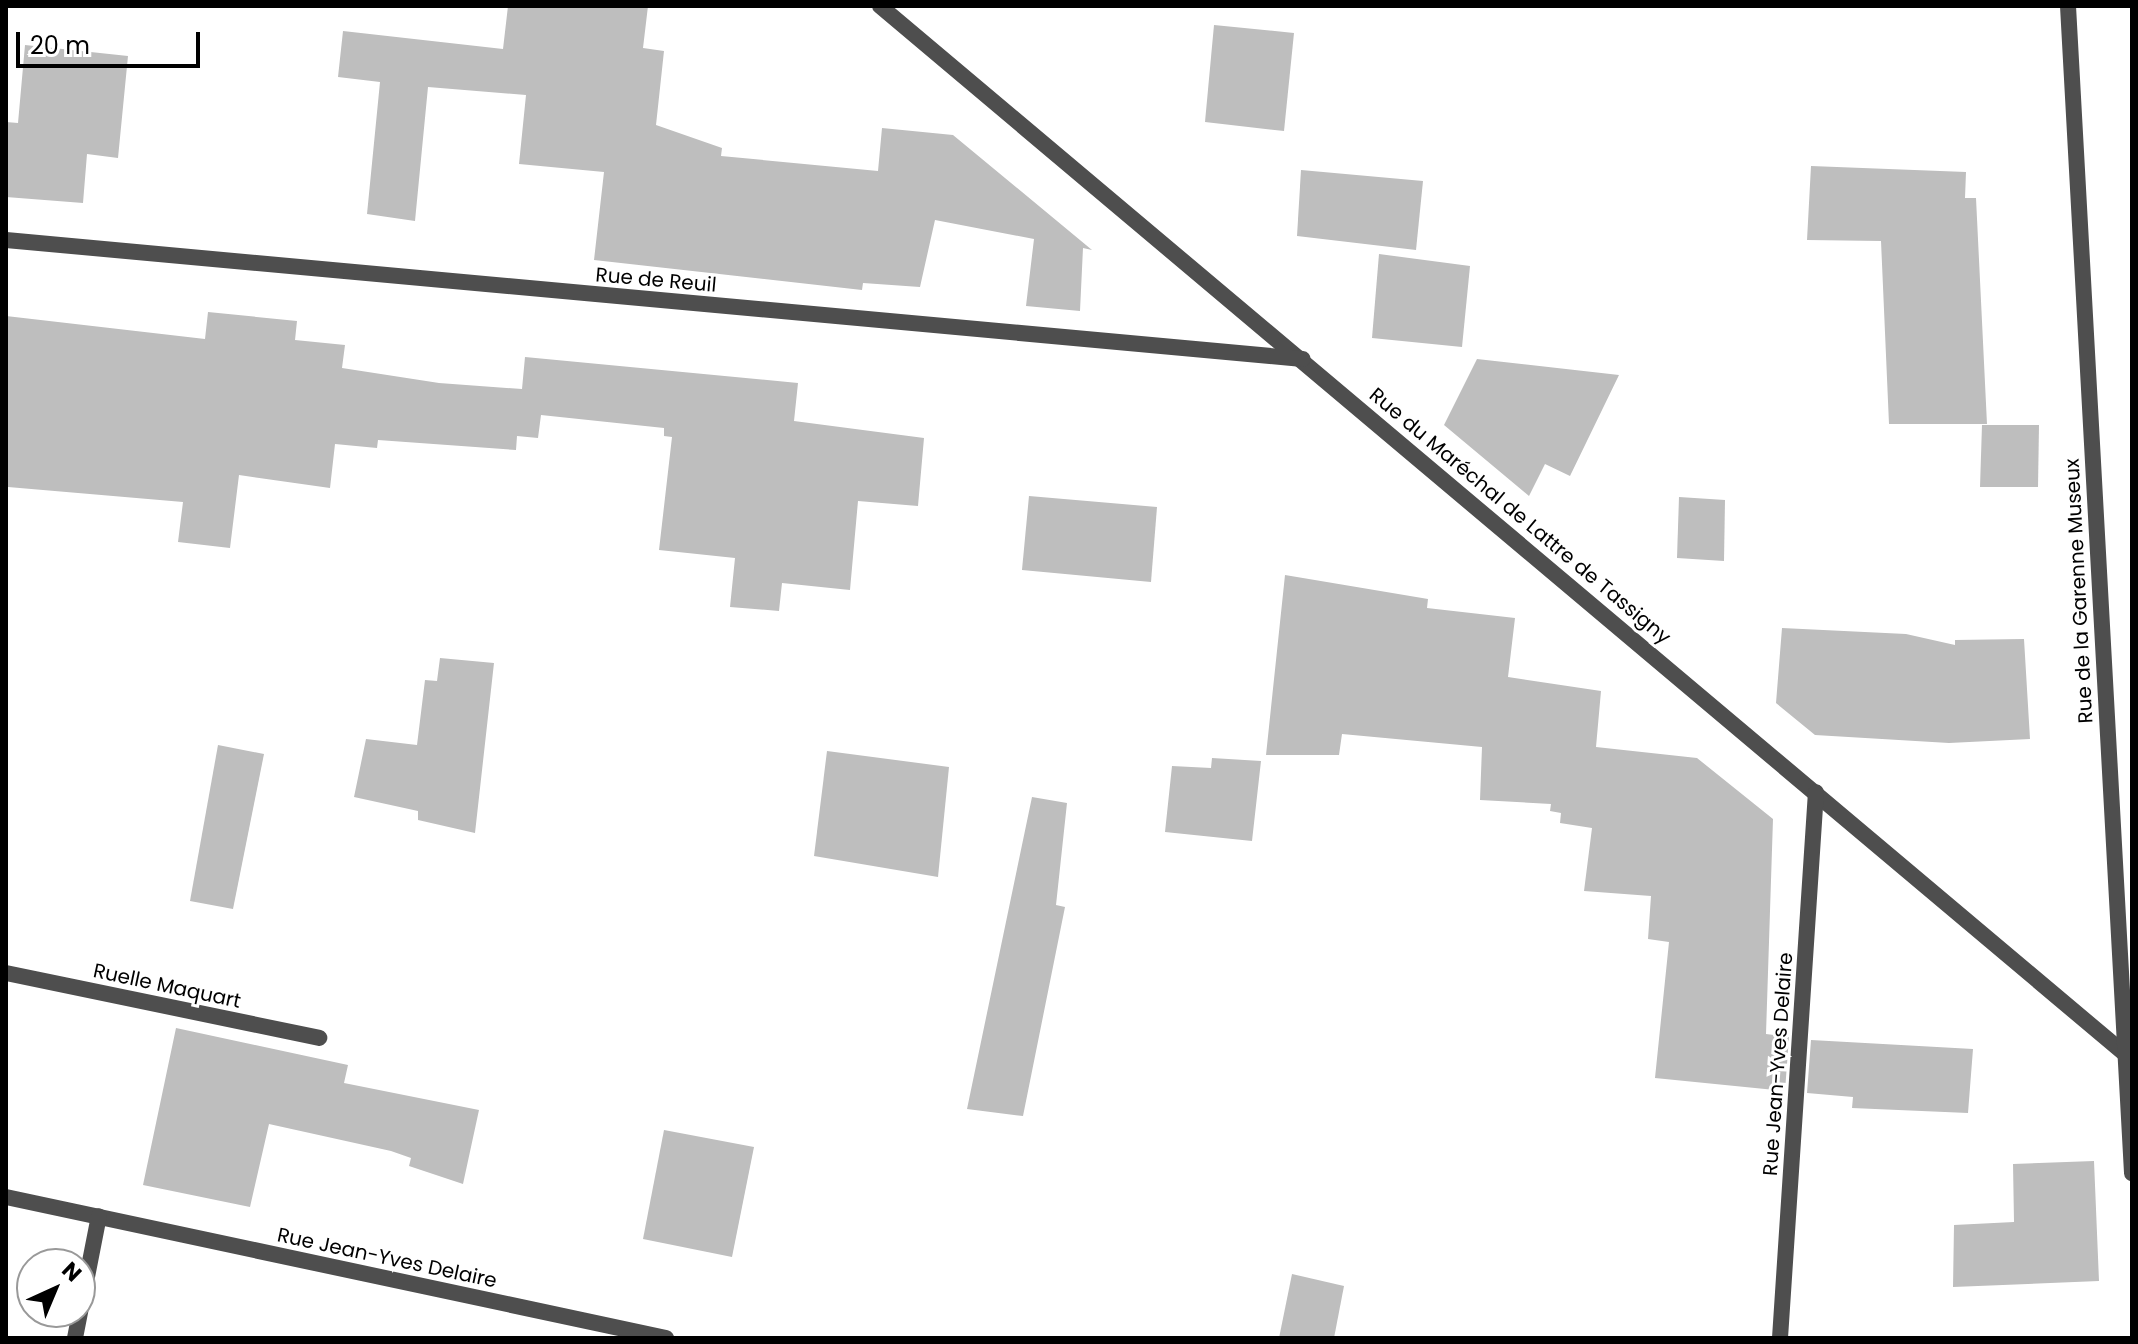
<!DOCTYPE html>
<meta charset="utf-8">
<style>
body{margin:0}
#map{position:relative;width:2138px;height:1344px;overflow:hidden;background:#fff;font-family:Poppins,sans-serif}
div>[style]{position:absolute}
.building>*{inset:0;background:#bebebe}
.lane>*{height:16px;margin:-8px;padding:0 8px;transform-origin:8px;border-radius:8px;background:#4e4e4e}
.street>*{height:16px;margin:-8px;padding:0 8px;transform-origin:8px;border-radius:8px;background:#4e4e4e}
span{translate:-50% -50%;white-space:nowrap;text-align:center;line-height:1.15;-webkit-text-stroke:6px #fff;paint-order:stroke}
.street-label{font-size:20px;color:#000}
.frame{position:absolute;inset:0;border:8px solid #000;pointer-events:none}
.north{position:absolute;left:16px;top:1248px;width:80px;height:80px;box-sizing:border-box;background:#fff;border:2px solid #999;border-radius:50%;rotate:44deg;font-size:22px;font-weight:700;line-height:32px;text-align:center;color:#000}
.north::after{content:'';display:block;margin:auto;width:28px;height:36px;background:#000;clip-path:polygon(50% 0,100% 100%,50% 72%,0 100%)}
.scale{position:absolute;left:16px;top:32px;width:184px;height:36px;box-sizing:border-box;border:4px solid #000;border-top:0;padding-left:10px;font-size:24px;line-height:28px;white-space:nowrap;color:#000;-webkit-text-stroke:6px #fff;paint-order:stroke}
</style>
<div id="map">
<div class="building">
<div style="clip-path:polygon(508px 6px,648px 6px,643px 48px,664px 51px,656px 125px,722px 148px,721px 156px,878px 171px,882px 128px,953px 135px,1092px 250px,1083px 248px,1080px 311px,1026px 306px,1034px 239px,935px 220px,920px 287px,863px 283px,862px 290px,594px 260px,604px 172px,519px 164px,526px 95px,428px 87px,415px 221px,367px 214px,380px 82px,338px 77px,343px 31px,503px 49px)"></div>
<div style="clip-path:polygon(1214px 25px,1294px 33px,1284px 131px,1205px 122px)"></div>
<div style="clip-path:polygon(25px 45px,128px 56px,118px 158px,87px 154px,83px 203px,6px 197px,6px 122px,18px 123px)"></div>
<div style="clip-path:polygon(1811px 166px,1966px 172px,1965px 198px,1976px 198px,1987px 424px,1889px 424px,1881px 241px,1807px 240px)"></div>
<div style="clip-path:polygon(1301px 170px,1423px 181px,1416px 250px,1297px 236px)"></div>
<div style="clip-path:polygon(1379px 254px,1470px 266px,1462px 347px,1372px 338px)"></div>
<div style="clip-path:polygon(208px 312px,297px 321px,295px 340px,345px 345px,342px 368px,439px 383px,522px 389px,525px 357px,798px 383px,794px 421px,924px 438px,918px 506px,858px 501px,850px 590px,782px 583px,779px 611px,730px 607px,735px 558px,659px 550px,672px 437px,664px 436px,664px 428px,541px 415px,538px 438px,517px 436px,516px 450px,378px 440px,377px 448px,335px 444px,330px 488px,239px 475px,230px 548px,178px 542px,183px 502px,8px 487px,6px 316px,205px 339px)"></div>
<div style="clip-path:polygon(1477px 359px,1619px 375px,1570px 476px,1545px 464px,1529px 496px,1444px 425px)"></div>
<div style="clip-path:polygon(1982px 425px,2039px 425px,2038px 487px,1980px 487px)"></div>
<div style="clip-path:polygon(1029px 496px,1157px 507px,1151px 582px,1022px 570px)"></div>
<div style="clip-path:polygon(1679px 497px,1725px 500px,1724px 561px,1677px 558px)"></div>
<div style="clip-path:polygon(1285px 575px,1428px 599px,1427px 608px,1515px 618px,1508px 677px,1601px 691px,1596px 747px,1697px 758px,1773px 819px,1766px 1034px,1789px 1037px,1785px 1091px,1655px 1078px,1669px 942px,1648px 939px,1651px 896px,1584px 891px,1592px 828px,1560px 823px,1561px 813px,1550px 811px,1551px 804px,1480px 800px,1482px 747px,1342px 734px,1339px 755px,1266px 755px)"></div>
<div style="clip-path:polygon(1782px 628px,1906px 634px,1955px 645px,1955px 640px,2024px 639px,2030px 739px,1949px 743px,1815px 735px,1776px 703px)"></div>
<div style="clip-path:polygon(440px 658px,494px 663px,475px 833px,418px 820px,418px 811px,354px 797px,366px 739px,417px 745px,425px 680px,437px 681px)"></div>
<div style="clip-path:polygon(218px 745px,264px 754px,233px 909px,190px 901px)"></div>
<div style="clip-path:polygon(827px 751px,949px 767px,938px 877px,814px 856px)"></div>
<div style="clip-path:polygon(1212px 758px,1261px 761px,1252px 841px,1165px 832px,1172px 766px,1211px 768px)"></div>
<div style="clip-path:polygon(1032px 797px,1067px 803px,1056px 905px,1065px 907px,1023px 1116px,967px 1109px)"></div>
<div style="clip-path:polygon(176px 1028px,348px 1065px,344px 1083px,479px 1110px,463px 1184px,409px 1166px,411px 1158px,391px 1151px,269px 1124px,250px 1207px,143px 1185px)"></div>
<div style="clip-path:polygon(1811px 1040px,1973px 1049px,1968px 1113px,1852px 1108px,1853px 1097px,1807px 1093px)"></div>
<div style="clip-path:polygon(664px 1130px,754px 1147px,732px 1257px,643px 1239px)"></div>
<div style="clip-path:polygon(2094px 1161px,2099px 1281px,1953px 1287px,1954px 1225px,2014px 1222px,2013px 1164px)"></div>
<div style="clip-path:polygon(1292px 1274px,1344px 1286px,1334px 1338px,1279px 1338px)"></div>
</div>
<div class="lane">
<div style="left:6px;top:973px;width:320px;rotate:11.7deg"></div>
</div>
<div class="street">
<div style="left:880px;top:6px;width:1637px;rotate:40.09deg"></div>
<div style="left:2068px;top:6px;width:1169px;rotate:86.86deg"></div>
<div style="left:6px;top:240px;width:1302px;rotate:5.24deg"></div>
<div style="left:6px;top:1197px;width:675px;rotate:12.06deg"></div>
<div style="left:75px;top:1338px;width:124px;rotate:-78.9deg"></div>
<div style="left:1780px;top:1338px;width:547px;rotate:-86.23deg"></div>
</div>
<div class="street-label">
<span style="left:656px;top:280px;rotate:5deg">Rue de Reuil</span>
<span style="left:1520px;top:516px;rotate:40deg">Rue du Maréchal de Lattre de Tassigny</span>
<span style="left:2079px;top:591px;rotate:-93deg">Rue de la Garenne Museux</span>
<span style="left:167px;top:986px;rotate:12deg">Ruelle Maquart</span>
<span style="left:1778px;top:1064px;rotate:-86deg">Rue Jean-Yves Delaire</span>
<span style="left:387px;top:1258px;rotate:12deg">Rue Jean-Yves Delaire</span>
</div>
<div class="frame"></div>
<div class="north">N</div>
<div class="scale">20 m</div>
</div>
